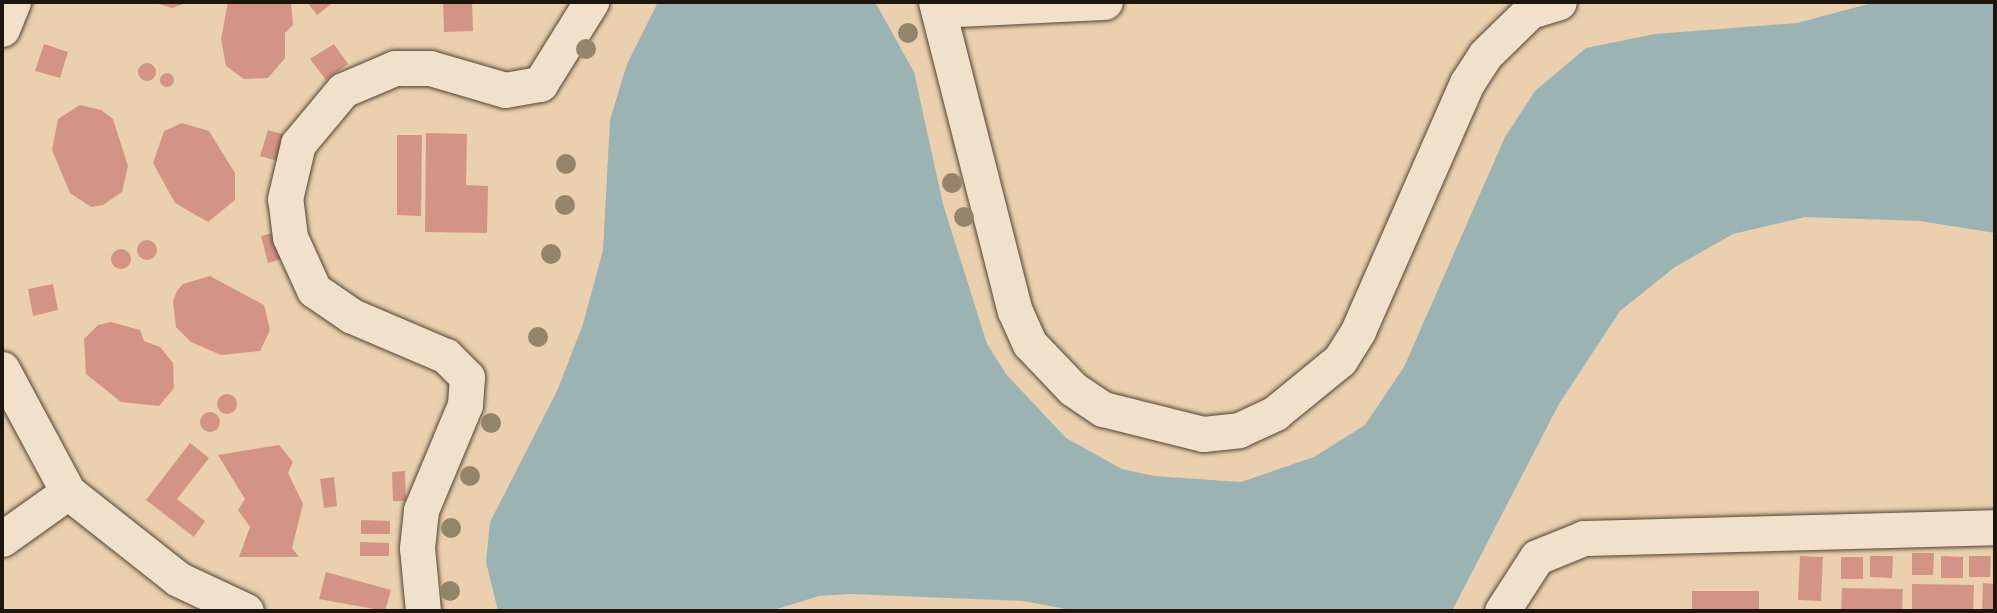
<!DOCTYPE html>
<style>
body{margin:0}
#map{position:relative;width:1997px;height:613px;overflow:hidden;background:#ead0ae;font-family:Cardo,serif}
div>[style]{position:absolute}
.water>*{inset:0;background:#9bb4b3}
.building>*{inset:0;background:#d49485}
.round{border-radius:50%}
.roads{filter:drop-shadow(0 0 2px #514435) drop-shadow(0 0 2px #514435)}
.minor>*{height:35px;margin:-17.5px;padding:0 17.5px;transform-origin:17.5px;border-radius:17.5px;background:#f1e0ca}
.trees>*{width:20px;height:20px;margin:-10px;border-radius:50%;background:#94856a}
span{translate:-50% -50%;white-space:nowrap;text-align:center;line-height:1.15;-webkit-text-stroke:5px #f1e0ca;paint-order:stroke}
.frame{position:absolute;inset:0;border:4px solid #1e160d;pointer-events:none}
</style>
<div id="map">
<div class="water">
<div style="clip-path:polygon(658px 2px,875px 2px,914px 72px,943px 204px,987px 344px,1006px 374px,1066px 438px,1122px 469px,1154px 476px,1241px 482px,1314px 457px,1365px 425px,1404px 367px,1505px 137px,1535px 91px,1586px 48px,1655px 34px,1797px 23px,1876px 2px,1995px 2px,1995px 233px,1920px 221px,1805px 217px,1733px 234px,1675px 267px,1620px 311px,1559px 404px,1452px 611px,1077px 611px,1023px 601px,850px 594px,819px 596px,770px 611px,498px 611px,486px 562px,490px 522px,557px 391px,583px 324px,603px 250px,610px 120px,627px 64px)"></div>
</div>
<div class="building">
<div style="clip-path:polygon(152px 2px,189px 2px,172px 8px)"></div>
<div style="clip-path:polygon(228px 2px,291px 2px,293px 25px,285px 33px,285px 58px,268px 78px,244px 79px,226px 66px,221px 39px)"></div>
<div style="clip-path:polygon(307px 2px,334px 2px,317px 15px)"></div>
<div style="clip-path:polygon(443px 2px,472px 2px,473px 31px,444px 32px)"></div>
<div style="clip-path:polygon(44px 44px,68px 52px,60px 78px,35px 71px)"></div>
<div style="clip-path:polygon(334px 44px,348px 64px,326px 80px,310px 59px)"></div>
<div class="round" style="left:138px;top:63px;width:18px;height:18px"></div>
<div class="round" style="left:160px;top:73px;width:14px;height:14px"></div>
<div style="clip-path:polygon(80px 105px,101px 110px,113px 119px,128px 166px,122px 192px,103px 205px,91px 207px,70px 193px,52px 150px,58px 119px)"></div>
<div style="clip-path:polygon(182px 123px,209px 131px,235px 173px,235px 200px,208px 222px,175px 203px,153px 163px,164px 131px)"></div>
<div style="clip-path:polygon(268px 130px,292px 137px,284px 163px,260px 156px)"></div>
<div style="clip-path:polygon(426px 133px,467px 134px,466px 185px,488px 186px,487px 233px,425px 232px)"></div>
<div style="clip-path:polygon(397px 135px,422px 135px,421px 216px,397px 215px)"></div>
<div style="clip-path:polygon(285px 230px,292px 256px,268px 263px,261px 236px)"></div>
<div class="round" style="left:137px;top:240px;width:20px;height:20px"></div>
<div class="round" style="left:111px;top:249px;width:20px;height:20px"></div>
<div style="clip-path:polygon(210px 276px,264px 305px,270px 330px,260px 351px,221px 355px,191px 342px,176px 327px,173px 301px,177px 291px,183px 284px)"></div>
<div style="clip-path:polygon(53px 284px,58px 310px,33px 316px,28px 289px)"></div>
<div style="clip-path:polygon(111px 322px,140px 330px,144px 341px,160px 347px,173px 363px,174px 388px,159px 406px,121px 402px,86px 374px,84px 339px,98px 325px)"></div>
<div class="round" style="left:217px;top:394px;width:20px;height:20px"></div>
<div class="round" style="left:200px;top:412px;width:20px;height:20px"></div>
<div style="clip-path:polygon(190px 443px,209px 458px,177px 499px,205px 521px,194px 537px,146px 500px)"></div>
<div style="clip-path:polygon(279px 445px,293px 462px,288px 473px,303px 504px,292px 548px,299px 557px,239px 557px,250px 527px,238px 510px,245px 499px,218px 455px)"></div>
<div style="clip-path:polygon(405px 471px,406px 501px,393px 501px,392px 472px)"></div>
<div style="clip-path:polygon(334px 477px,337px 506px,324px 508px,320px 479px)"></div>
<div style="clip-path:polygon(361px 520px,390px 521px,390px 534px,361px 534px)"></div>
<div style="clip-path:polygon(360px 542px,389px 543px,389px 556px,360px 556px)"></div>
<div style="clip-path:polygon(1912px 553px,1934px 553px,1933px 575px,1912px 575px)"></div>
<div style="clip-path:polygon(1800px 556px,1823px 557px,1821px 601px,1798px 600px)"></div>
<div style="clip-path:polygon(1870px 556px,1893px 556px,1892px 578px,1870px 577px)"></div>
<div style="clip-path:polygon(1941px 556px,1963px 557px,1963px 578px,1941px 578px)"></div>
<div style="clip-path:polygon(1969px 556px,1991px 556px,1990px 577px,1969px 577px)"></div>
<div style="clip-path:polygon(1841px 557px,1863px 557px,1863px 579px,1841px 579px)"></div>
<div style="clip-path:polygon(326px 572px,391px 590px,385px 611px,319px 599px)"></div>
<div style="clip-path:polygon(1983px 583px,1995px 584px,1995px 611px,1982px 611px)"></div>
<div style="clip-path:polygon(1912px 584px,1974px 585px,1973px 611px,1912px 611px)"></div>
<div style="clip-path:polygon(1842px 588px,1903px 589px,1902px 611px,1841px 611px)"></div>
<div style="clip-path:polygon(1692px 591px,1759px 591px,1759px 611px,1692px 611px)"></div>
</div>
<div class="roads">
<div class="minor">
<div style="left:936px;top:2px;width:319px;rotate:75.7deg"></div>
<div style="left:1015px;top:311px;width:36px;rotate:66deg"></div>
<div style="left:1030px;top:344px;width:62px;rotate:46.3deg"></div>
<div style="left:1073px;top:389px;width:36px;rotate:34deg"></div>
<div style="left:1103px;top:409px;width:103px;rotate:14deg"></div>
<div style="left:1203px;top:434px;width:36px;rotate:-6deg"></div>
<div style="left:1239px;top:430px;width:40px;rotate:-25deg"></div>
<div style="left:1275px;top:413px;width:84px;rotate:-39.2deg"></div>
<div style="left:1340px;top:360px;width:34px;rotate:-58deg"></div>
<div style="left:1358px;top:331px;width:271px;rotate:-66.3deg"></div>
<div style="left:1467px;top:83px;width:33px;rotate:-57deg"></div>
<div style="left:1485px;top:55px;width:63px;rotate:-44.4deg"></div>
<div style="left:1530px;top:11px;width:30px;rotate:-17deg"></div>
<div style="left:939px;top:10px;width:166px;rotate:-2.8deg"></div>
<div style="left:2px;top:29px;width:29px;rotate:-68deg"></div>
<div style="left:2px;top:369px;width:140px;rotate:61.8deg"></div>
<div style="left:68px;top:492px;width:140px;rotate:38.3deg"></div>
<div style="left:178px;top:579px;width:75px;rotate:25.2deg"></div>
<div style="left:2px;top:539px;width:81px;rotate:-35.5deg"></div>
<div style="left:423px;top:611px;width:63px;rotate:-95.4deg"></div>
<div style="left:417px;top:548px;width:38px;rotate:-84deg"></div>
<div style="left:421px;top:510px;width:114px;rotate:-67.3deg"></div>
<div style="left:465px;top:405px;width:28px;rotate:-86deg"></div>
<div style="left:467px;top:377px;width:30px;rotate:-135deg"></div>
<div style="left:446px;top:356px;width:102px;rotate:-156.9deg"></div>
<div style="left:352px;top:316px;width:46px;rotate:-145.6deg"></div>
<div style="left:314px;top:290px;width:58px;rotate:-114.4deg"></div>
<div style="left:290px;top:237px;width:38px;rotate:-97deg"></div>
<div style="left:285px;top:199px;width:57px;rotate:-76.7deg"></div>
<div style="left:298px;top:144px;width:70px;rotate:-50.2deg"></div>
<div style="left:343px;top:90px;width:56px;rotate:-22.9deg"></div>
<div style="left:395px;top:68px;width:35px"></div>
<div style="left:430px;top:68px;width:78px;rotate:16.3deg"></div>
<div style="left:505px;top:90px;width:36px;rotate:-10deg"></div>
<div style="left:540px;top:84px;width:97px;rotate:-58.1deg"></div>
<div style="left:1502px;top:611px;width:64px;rotate:-57.1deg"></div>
<div style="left:1537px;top:557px;width:51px;rotate:-22deg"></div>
<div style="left:1584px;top:538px;width:411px;rotate:-1.5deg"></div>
</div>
</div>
<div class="trees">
<div style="left:908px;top:33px"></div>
<div style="left:586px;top:49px"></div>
<div style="left:566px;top:164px"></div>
<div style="left:952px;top:183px"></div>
<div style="left:565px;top:205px"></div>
<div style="left:964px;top:217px"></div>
<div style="left:551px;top:254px"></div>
<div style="left:538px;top:337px"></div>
<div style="left:491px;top:423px"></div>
<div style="left:470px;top:476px"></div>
<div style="left:451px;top:528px"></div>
<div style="left:450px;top:591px"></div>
</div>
<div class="frame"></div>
</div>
